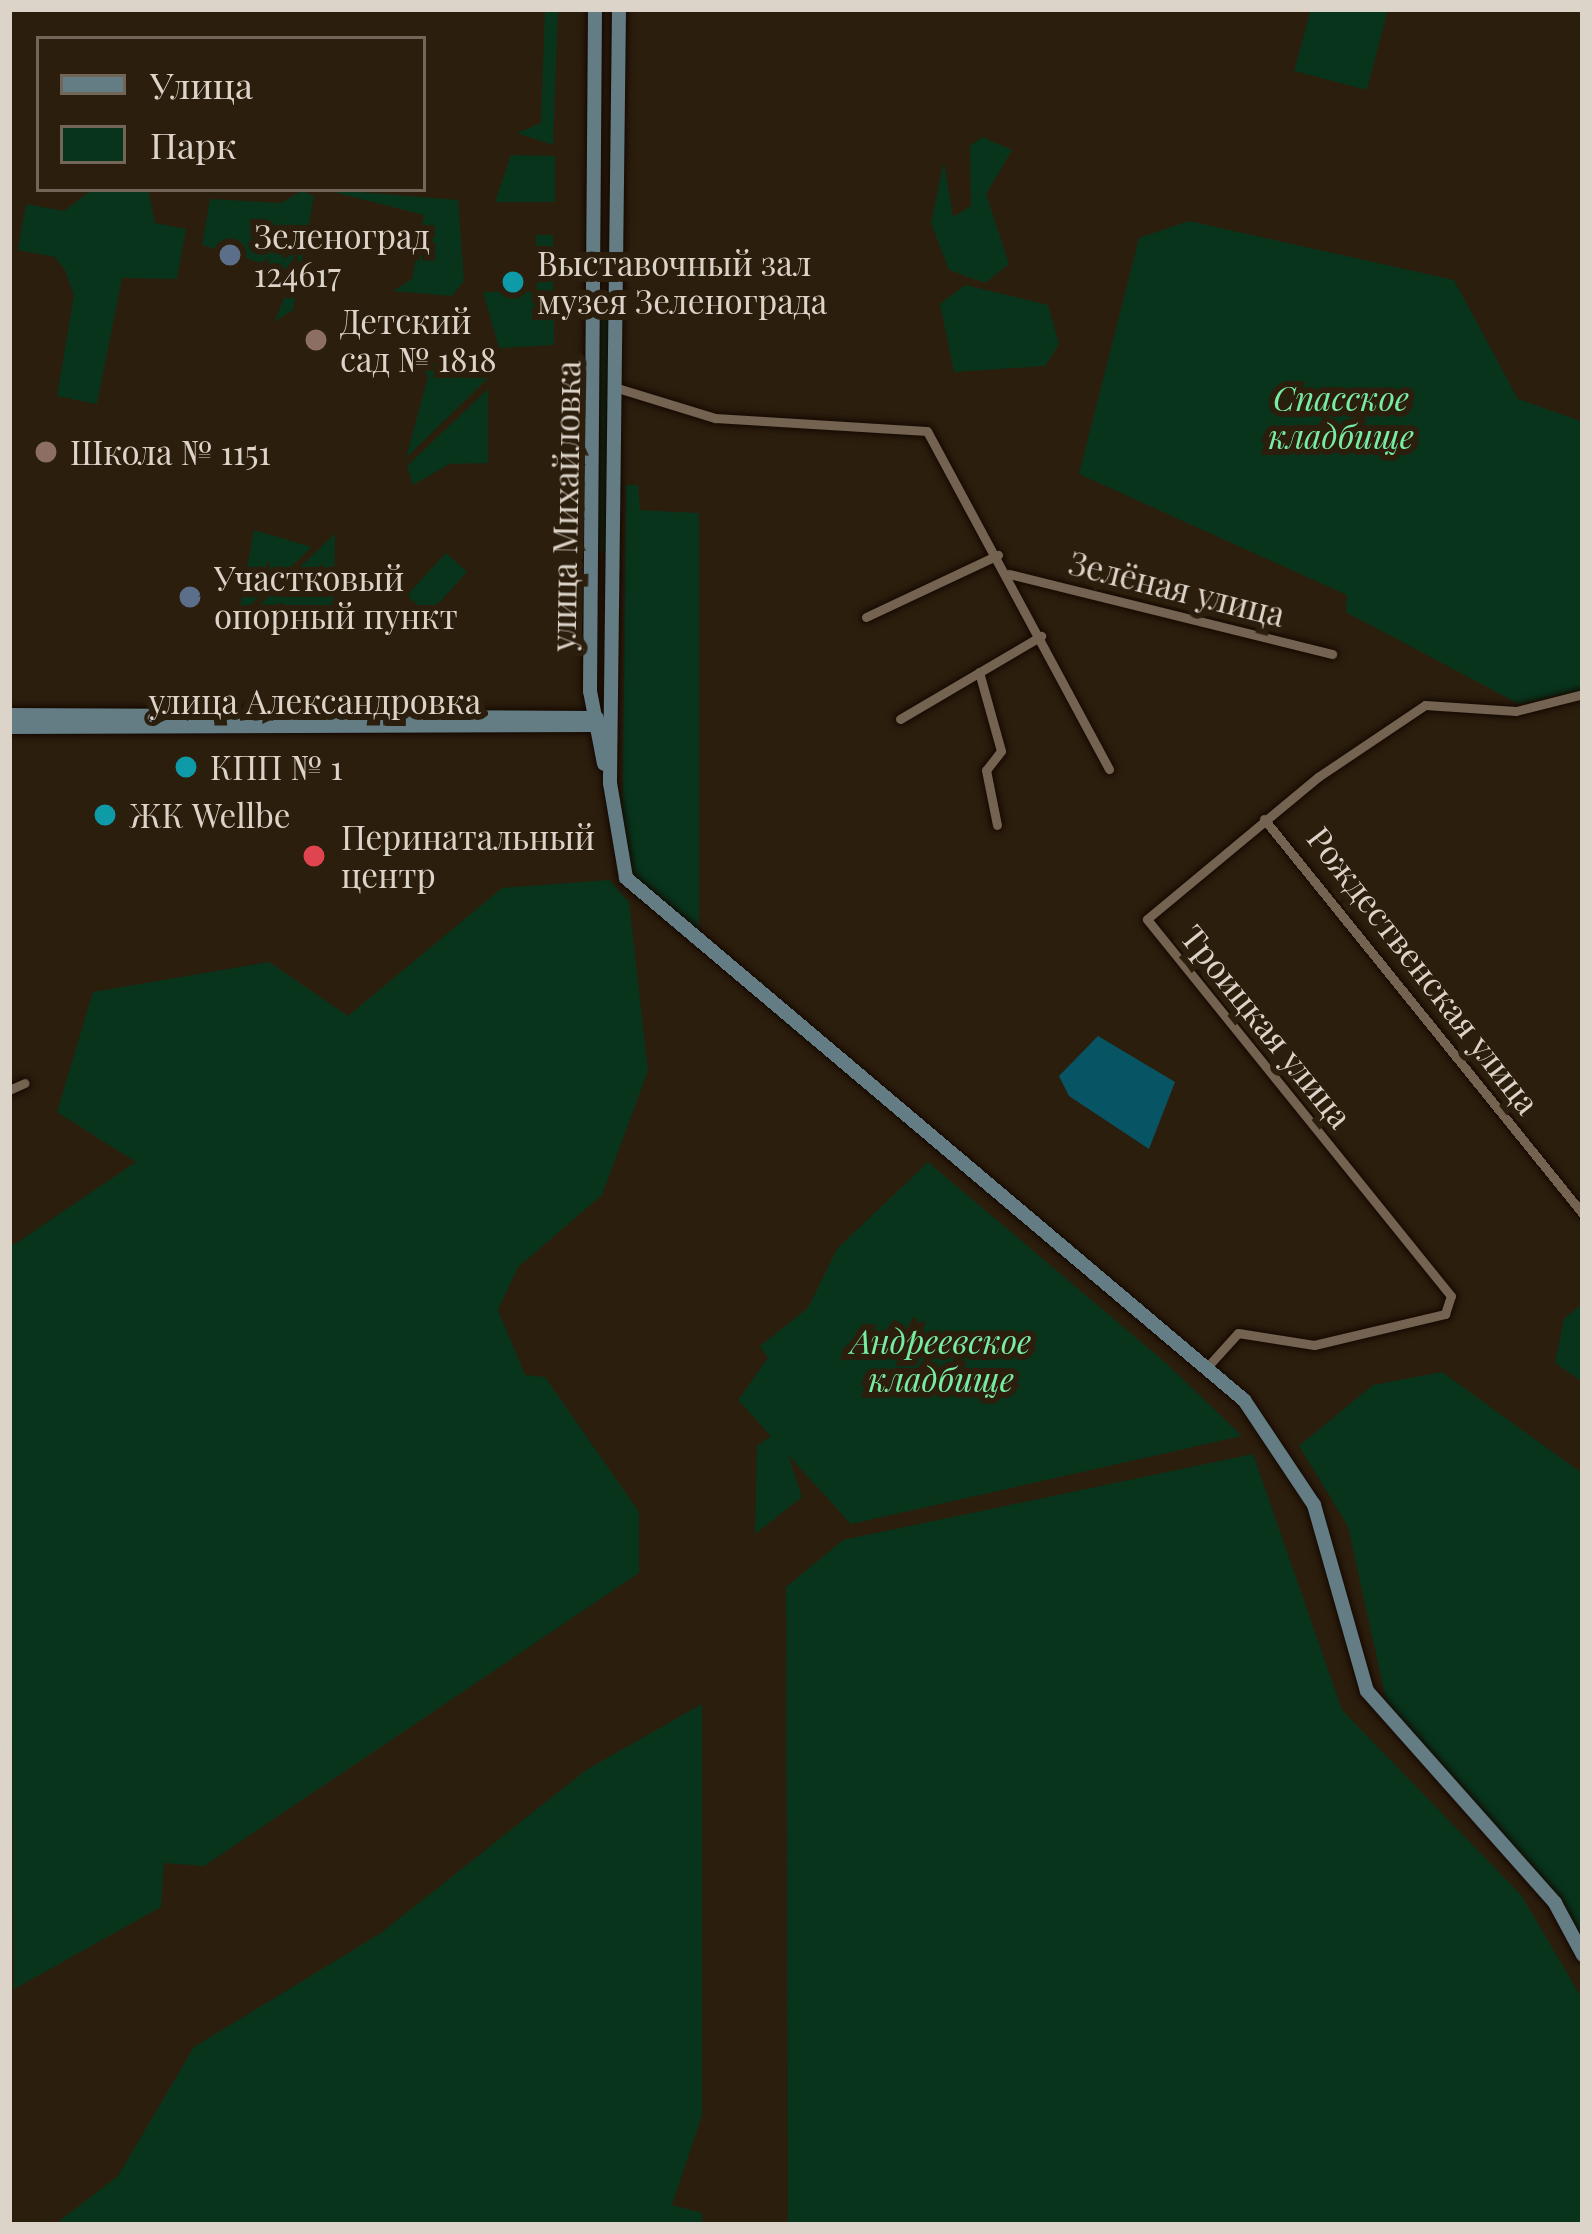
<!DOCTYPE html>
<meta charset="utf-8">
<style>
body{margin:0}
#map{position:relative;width:1592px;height:2234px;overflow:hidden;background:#2c1e0d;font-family:"Playfair Display",serif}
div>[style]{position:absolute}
.green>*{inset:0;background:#08341c}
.water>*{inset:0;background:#065464}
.roads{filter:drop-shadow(0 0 3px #140800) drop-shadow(0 0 3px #140800)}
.street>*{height:9px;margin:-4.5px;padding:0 4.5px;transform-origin:4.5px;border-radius:4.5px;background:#746351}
.secondary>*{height:14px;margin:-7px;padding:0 7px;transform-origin:7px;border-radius:7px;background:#647d84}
.dots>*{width:33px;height:33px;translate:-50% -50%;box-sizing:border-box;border:6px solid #2c1e0d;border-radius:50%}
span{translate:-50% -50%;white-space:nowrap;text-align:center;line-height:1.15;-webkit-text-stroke:12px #2c1e0d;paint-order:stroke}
.poi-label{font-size:33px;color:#dcd3c9}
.left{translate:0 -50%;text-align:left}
.park-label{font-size:33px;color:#77eda4;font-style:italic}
.street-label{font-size:33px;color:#dcd3c9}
.frame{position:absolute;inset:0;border:12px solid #dcd3c9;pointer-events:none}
.legend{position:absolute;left:36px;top:36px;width:390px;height:156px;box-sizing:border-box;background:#2c1e0d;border:3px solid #726658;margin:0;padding:15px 21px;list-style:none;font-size:36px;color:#dcd3c9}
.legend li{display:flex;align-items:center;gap:24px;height:60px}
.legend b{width:60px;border:3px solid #726658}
</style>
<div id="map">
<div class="green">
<div style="clip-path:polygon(545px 9px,558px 9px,553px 145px,517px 133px,541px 123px)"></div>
<div style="clip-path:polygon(1311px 9px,1388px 9px,1367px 90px,1294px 71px)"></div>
<div style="clip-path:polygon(982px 137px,1012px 150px,986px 194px,1009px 264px,985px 283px,949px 270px,931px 223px,944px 162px,953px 217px,971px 206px,970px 146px)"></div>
<div style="clip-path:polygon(511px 155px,555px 156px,555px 202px,495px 202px)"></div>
<div style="clip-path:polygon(93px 189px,148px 189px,155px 223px,186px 229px,177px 279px,122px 278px,97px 404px,57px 396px,74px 295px,65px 270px,55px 257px,18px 250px,26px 204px,64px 211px)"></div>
<div style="clip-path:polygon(322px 189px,458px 200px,464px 281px,452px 296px,393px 291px,412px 279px,424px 215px)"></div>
<div style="clip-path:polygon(302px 191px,314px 196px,293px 310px,274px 322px,295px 273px,202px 245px,210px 199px,281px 203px)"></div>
<div style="clip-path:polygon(1189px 221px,1454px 280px,1518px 399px,1583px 422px,1583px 690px,1519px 704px,1346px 612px,1347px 595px,1079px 474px,1139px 238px)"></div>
<div style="clip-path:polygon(536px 235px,553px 235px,554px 345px,499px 348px,483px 292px,537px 292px)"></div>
<div style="clip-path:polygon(965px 285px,1048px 305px,1059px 344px,1045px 366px,954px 372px,940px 304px)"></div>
<div style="clip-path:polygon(602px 307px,610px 307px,605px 552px,599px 552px)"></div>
<div style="clip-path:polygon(419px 361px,491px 375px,406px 458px,428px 377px)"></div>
<div style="clip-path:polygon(488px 389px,488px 463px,449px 464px,413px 485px,407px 466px)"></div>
<div style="clip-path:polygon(626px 485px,638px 485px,640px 510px,699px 513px,699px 935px,640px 887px,622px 846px)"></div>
<div style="clip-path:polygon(254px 530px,312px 547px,226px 628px,241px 602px)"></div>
<div style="clip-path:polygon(335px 534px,333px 626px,233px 630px)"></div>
<div style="clip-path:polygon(446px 553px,467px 572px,428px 615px,407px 595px)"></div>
<div style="clip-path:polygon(609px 880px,629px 902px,648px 1071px,602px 1195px,518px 1267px,498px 1310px,525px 1375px,545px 1377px,639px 1512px,639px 1573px,204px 1866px,164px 1863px,161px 1907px,14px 1989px,9px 1248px,136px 1162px,57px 1112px,93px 992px,269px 962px,348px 1016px,502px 888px)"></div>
<div style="clip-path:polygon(928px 1162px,1166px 1363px,1242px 1436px,851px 1524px,788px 1455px,802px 1497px,755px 1534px,757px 1446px,771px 1436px,738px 1400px,768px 1358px,760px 1346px,808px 1308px,837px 1249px)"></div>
<div style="clip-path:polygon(1583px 1303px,1583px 1382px,1555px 1363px,1564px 1319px)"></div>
<div style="clip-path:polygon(1442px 1372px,1583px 1474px,1583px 1941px,1566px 1907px,1390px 1718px,1348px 1526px,1299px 1446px,1373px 1385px)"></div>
<div style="clip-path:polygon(1253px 1454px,1342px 1710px,1521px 1895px,1583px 2000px,1583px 2225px,788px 2225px,786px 1587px,843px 1540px)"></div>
<div style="clip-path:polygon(702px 1704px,702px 2116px,672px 2205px,702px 2213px,702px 2225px,54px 2225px,118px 2176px,194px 2047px,381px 1933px,586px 1770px)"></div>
</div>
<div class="water">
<div style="clip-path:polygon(1098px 1036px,1175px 1082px,1149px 1149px,1069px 1096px,1059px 1076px)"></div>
</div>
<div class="roads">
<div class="street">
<div style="left:614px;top:387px;width:106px;rotate:17.1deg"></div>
<div style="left:715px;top:418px;width:212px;rotate:3.5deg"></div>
<div style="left:927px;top:431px;width:384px;rotate:61.7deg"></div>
<div style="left:1009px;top:574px;width:333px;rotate:13.9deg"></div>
<div style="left:866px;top:617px;width:146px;rotate:-25.2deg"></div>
<div style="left:979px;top:672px;width:82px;rotate:74.4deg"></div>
<div style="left:1001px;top:751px;width:24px;rotate:128deg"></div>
<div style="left:986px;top:770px;width:56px;rotate:78.7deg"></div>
<div style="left:900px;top:719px;width:164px;rotate:-30.5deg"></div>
<div style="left:1264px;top:819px;width:508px;rotate:51.08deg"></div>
<div style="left:9px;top:1090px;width:17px;rotate:-24deg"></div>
<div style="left:1209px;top:1365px;width:43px;rotate:-47.8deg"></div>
<div style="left:1238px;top:1333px;width:77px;rotate:9deg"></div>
<div style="left:1314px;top:1345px;width:135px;rotate:-13.3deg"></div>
<div style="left:1445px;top:1314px;width:19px;rotate:-72deg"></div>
<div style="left:1451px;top:1296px;width:484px;rotate:-128.9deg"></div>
<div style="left:1147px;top:919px;width:222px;rotate:-39.7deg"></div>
<div style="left:1318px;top:777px;width:129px;rotate:-33.9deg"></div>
<div style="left:1425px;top:705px;width:91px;rotate:3.8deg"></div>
<div style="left:1516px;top:711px;width:69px;rotate:-14.2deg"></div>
</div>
<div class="secondary">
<div style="left:595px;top:9px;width:682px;rotate:90.42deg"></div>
<div style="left:590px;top:691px;width:74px;rotate:79.1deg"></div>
<div style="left:619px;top:9px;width:774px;rotate:90.67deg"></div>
<div style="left:610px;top:783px;width:96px;rotate:80.4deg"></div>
<div style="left:626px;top:878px;width:809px;rotate:40.19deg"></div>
<div style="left:1244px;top:1400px;width:126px;rotate:56.3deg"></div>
<div style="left:1314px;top:1505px;width:193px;rotate:74.1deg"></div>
<div style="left:1367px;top:1691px;width:283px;rotate:48.4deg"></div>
<div style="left:1555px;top:1903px;width:59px;rotate:61.7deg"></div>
<div style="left:9px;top:715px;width:588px;rotate:0.29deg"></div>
<div style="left:9px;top:727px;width:593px;rotate:-0.19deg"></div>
</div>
</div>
<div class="dots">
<div style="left:230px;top:255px;background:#5c6f8a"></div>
<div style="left:513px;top:282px;background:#0f9aa8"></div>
<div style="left:316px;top:340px;background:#8d6e63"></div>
<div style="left:46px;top:452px;background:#8d6e63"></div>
<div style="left:190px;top:597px;background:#5c6f8a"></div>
<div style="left:186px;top:767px;background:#0f9aa8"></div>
<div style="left:105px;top:815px;background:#0f9aa8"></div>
<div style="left:314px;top:856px;background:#e0444e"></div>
</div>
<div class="poi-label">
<span class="left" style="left:254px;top:255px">Зеленоград<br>124617</span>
<span class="left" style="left:537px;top:282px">Выставочный зал<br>музея Зеленограда</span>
<span class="left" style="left:340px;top:340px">Детский<br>сад № 1818</span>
<span class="left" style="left:70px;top:452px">Школа № 1151</span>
<span class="left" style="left:214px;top:597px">Участковый<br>опорный пункт</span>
<span class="left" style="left:210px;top:767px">КПП № 1</span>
<span class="left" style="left:129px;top:815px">ЖК Wellbe</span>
<span class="left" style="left:341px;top:856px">Перинатальный<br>центр</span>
</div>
<div class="park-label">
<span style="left:1341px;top:417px">Спасское<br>кладбище</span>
<span style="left:941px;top:1360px">Андреевское<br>кладбище</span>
</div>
<div class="street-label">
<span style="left:565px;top:506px;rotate:-89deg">улица Михайловка</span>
<span style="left:1177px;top:588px;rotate:14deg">Зелёная улица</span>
<span style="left:315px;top:701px">улица Александровка</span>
<span style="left:1424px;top:970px;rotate:52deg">Рождественская улица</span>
<span style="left:1267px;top:1026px;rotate:51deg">Троицкая улица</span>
</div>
<div class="frame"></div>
<ul class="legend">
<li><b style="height:15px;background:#647d84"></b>Улица</li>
<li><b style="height:33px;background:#08341c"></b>Парк</li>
</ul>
</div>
